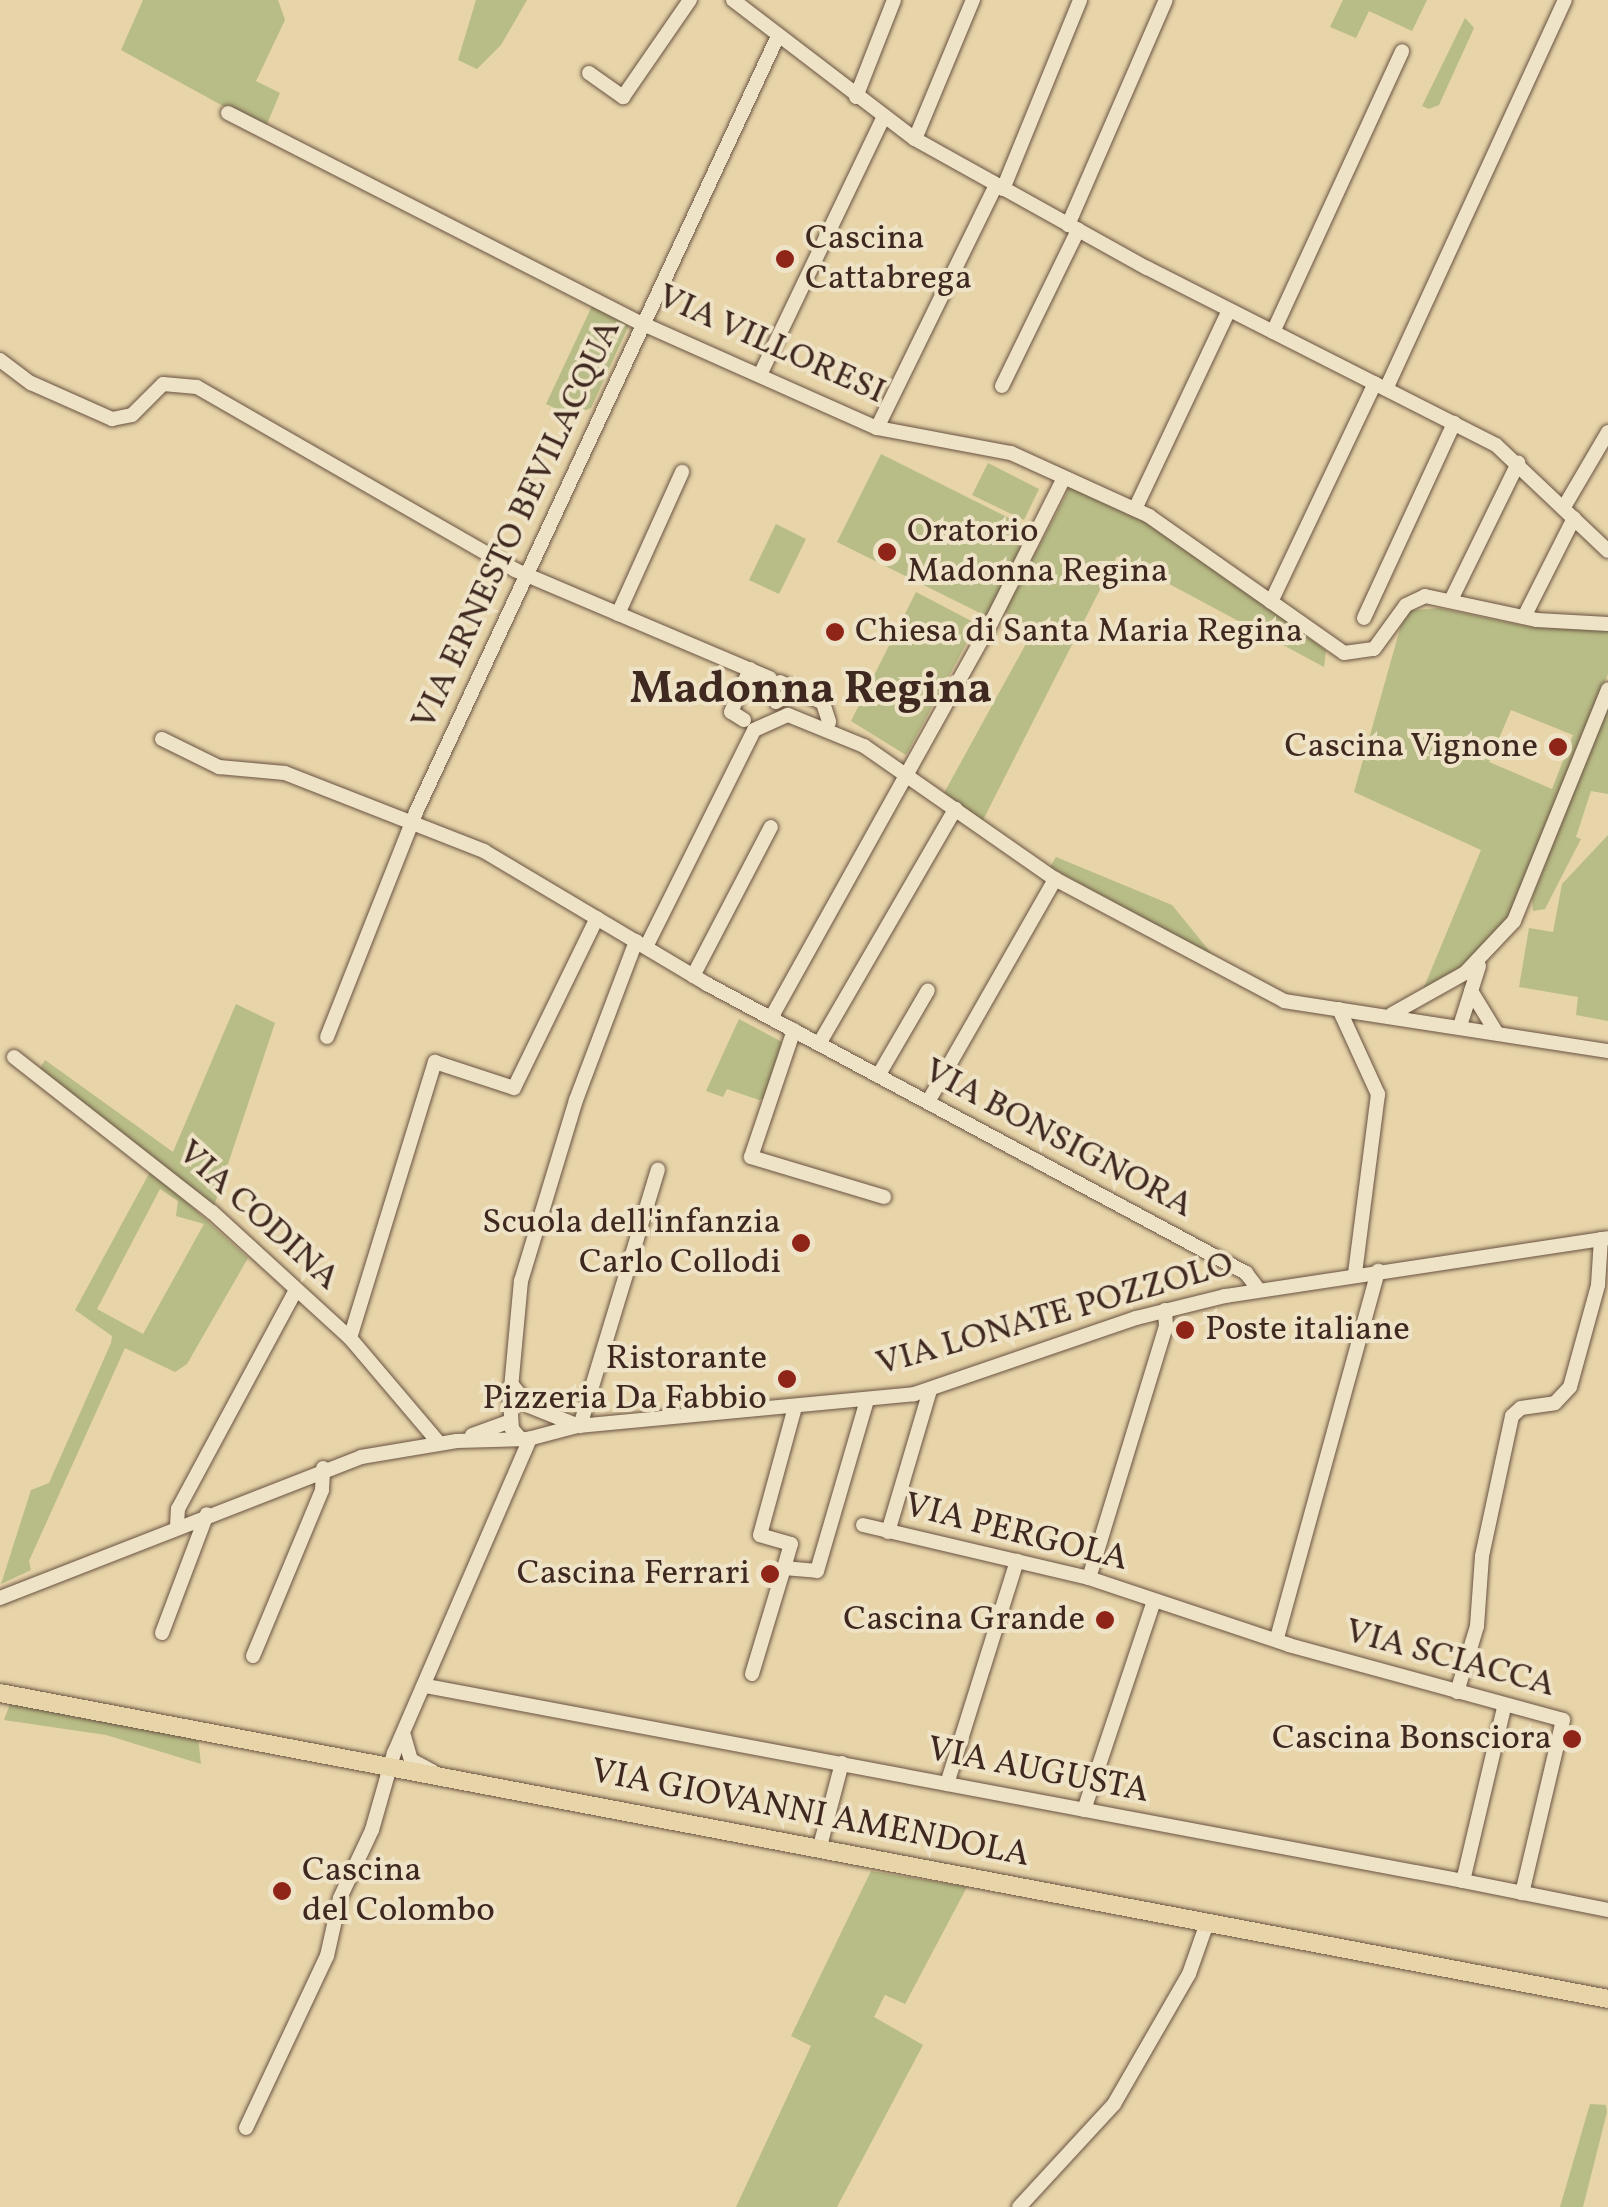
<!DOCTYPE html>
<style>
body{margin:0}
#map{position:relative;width:1608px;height:2207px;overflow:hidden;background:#e7d4a9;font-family:Vollkorn,serif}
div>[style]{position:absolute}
.green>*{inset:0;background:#b8bc86}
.roads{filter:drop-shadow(0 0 2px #695342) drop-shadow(0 0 2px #695342)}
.minor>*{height:14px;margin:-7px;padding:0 7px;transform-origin:7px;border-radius:7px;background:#efe3c7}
.major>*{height:18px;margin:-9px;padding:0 9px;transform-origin:9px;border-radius:9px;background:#e7d4a9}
.dots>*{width:28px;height:28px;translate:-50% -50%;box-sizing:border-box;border:5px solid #efe3c7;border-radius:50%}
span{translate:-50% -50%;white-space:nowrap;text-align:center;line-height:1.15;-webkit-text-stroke:8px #efe3c7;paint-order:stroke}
.poi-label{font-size:35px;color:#3f2820}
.left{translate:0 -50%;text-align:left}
.right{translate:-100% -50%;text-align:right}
.street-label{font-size:35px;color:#3f2820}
.district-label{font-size:45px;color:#3f2820;font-weight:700}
</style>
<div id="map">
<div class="green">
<div style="clip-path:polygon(143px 0,278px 0,285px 20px,256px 81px,280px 93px,265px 129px,121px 50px)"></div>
<div style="clip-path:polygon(476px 0,527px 0,501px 45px,477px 69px,458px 60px)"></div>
<div style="clip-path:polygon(1343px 0,1427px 0,1412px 31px,1369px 11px,1356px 38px,1330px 27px)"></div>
<div style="clip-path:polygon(1465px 18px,1474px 28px,1439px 105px,1429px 109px,1422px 106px)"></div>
<div style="clip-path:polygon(593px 304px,630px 323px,591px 408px,572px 416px,546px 404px)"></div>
<div style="clip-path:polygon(881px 454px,1033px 530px,990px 618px,837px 542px)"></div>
<div style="clip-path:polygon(988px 463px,1039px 489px,1024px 520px,972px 495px)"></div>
<div style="clip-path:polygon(1070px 487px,1144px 519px,1204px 558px,1326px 651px,1324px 667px,1117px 556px,982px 822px,944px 793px,1033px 631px,1005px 612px)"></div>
<div style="clip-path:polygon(776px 524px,806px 539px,779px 594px,749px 580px)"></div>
<div style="clip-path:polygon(916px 592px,977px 624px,906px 755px,851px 721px)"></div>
<div style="clip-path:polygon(evenodd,1438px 608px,1530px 627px,1608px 630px,1608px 674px,1508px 921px,1455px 975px,1422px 992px,1481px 850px,1354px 792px,1405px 611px,1438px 608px,1511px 710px,1573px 735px,1552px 789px,1489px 762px,1511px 710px)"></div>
<div style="clip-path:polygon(1608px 703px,1608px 794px,1591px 791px,1576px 837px,1581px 839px,1545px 909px,1533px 911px,1532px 898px)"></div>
<div style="clip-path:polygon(1608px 835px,1608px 1021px,1576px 1015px,1578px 997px,1519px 987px,1529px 928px,1553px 932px,1562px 884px)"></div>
<div style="clip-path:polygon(1056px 857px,1172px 905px,1216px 959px,1050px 867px)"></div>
<div style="clip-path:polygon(236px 1004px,275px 1023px,212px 1212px,36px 1075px,45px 1060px,173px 1152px)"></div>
<div style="clip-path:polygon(739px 1019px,784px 1043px,767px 1097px,759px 1100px,727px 1089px,723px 1097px,706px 1091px)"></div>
<div style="clip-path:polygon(evenodd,151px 1170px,248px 1258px,187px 1364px,175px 1372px,125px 1348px,29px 1561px,31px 1570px,1px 1584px,31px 1490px,49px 1483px,111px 1343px,112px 1336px,75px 1310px,151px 1170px,160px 1189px,178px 1201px,176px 1216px,204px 1224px,143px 1334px,97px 1309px,160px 1189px)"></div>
<div style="clip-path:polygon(11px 1701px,198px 1737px,201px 1764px,106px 1735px,4px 1720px)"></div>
<div style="clip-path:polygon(871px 1871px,967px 1887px,905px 2004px,885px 1995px,874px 2017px,923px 2045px,837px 2207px,736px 2207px,811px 2046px,791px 2036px)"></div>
<div style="clip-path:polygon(1590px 2104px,1606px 2105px,1607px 2112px,1583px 2207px,1560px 2207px)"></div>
</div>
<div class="roads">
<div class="minor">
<div style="left:733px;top:0;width:229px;rotate:37.4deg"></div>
<div style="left:915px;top:139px;width:265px;rotate:29.1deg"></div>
<div style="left:1147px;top:268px;width:391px;rotate:26.9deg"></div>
<div style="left:1496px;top:445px;width:154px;rotate:43.4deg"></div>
<div style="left:589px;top:73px;width:42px;rotate:35.2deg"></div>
<div style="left:623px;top:97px;width:118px;rotate:-55.4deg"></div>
<div style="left:856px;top:97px;width:104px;rotate:-68.6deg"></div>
<div style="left:228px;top:113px;width:466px;rotate:27deg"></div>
<div style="left:643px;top:324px;width:256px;rotate:24deg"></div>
<div style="left:877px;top:428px;width:136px;rotate:10.6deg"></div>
<div style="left:1011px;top:453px;width:152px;rotate:24.5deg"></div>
<div style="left:1149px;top:516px;width:238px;rotate:35.1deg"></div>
<div style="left:1344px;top:653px;width:30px;rotate:-8deg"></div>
<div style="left:1374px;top:649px;width:54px;rotate:-54deg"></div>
<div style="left:1406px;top:605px;width:21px;rotate:-25deg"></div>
<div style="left:1425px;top:596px;width:115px;rotate:12.1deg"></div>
<div style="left:1537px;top:620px;width:71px;rotate:3.2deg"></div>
<div style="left:915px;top:139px;width:151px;rotate:-67.4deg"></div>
<div style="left:1003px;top:189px;width:204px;rotate:-67.8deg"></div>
<div style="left:1068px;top:225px;width:245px;rotate:-66.5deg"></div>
<div style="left:1273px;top:332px;width:309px;rotate:-65.3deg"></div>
<div style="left:0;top:360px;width:39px;rotate:37deg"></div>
<div style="left:31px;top:383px;width:89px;rotate:24deg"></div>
<div style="left:112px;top:419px;width:20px;rotate:-11deg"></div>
<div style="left:132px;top:415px;width:44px;rotate:-45deg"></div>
<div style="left:163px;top:384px;width:34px;rotate:5deg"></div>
<div style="left:197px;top:387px;width:367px;rotate:29.9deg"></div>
<div style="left:515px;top:570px;width:277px;rotate:23deg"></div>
<div style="left:760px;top:375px;width:285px;rotate:-64.4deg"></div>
<div style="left:1002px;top:386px;width:174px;rotate:-64deg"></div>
<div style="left:1386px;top:389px;width:428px;rotate:-65.3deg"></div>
<div style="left:877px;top:428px;width:271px;rotate:-63.9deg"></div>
<div style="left:1564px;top:507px;width:87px;rotate:-59.6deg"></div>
<div style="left:1135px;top:509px;width:220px;rotate:-64.7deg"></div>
<div style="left:1451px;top:600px;width:153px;rotate:-63.9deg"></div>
<div style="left:1271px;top:602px;width:242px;rotate:-64.6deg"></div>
<div style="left:618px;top:614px;width:156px;rotate:-65.7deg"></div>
<div style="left:1524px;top:617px;width:111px;rotate:-63.2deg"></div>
<div style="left:1364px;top:618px;width:215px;rotate:-65.2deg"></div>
<div style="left:780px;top:682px;width:48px;rotate:26deg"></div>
<div style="left:823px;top:703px;width:20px;rotate:72deg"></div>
<div style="left:776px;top:702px;width:25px;rotate:-29deg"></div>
<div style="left:744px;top:720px;width:15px;rotate:-148deg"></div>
<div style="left:731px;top:712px;width:47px;rotate:-66.2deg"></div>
<div style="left:162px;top:739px;width:64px;rotate:26.2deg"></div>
<div style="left:219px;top:767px;width:66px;rotate:5.2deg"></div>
<div style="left:285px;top:773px;width:214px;rotate:21.4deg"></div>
<div style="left:484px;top:851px;width:260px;rotate:30.8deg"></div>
<div style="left:707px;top:984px;width:612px;rotate:28.2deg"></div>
<div style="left:1246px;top:1273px;width:20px;rotate:53deg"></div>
<div style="left:646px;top:947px;width:242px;rotate:-63.5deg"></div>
<div style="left:754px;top:730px;width:37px;rotate:-24deg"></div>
<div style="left:788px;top:715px;width:82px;rotate:22.2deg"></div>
<div style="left:864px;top:746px;width:233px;rotate:34.9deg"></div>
<div style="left:1055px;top:879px;width:259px;rotate:28deg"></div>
<div style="left:1284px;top:1001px;width:328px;rotate:8.8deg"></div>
<div style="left:693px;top:976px;width:168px;rotate:-62.4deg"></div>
<div style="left:1471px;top:991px;width:48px;rotate:58.6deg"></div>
<div style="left:1339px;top:1009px;width:94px;rotate:65.4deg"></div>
<div style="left:1378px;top:1094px;width:181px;rotate:97.3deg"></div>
<div style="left:1392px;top:1014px;width:84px;rotate:-29.3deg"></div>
<div style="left:1465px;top:973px;width:71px;rotate:-46.7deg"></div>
<div style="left:1514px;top:921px;width:250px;rotate:-67.9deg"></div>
<div style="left:771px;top:1018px;width:452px;rotate:-60.9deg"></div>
<div style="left:991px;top:623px;width:162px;rotate:-63.3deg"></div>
<div style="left:1460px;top:1026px;width:63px;rotate:-72.4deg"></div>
<div style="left:794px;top:1030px;width:134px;rotate:108.7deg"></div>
<div style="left:751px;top:1157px;width:139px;rotate:16.7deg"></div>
<div style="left:327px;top:1037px;width:242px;rotate:-68.4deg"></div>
<div style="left:416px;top:812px;width:856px;rotate:-64.99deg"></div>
<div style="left:819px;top:1044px;width:272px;rotate:-59.9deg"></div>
<div style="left:14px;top:1057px;width:251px;rotate:38.1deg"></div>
<div style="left:212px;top:1212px;width:187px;rotate:42.4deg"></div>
<div style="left:350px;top:1338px;width:138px;rotate:49.7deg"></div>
<div style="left:878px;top:1076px;width:99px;rotate:-59.8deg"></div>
<div style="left:928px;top:1102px;width:257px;rotate:-60.3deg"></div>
<div style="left:350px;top:1338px;width:289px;rotate:-72.9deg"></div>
<div style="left:435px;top:1062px;width:83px;rotate:18.2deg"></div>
<div style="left:514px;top:1088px;width:189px;rotate:-64deg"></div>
<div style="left:512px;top:1385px;width:27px;rotate:51deg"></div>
<div style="left:529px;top:1406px;width:51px;rotate:22deg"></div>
<div style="left:580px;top:1426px;width:268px;rotate:-73.1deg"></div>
<div style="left:472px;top:1435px;width:41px;rotate:-19.7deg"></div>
<div style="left:519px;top:1437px;width:11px;rotate:-131deg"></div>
<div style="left:512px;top:1429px;width:30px;rotate:-94deg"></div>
<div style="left:510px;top:1399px;width:119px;rotate:-84.7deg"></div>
<div style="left:521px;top:1281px;width:189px;rotate:-73.1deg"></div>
<div style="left:576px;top:1100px;width:170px;rotate:-69.3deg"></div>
<div style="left:863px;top:1525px;width:232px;rotate:13.2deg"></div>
<div style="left:1089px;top:1578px;width:211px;rotate:18.5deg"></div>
<div style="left:1289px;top:1645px;width:284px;rotate:15.3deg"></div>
<div style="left:1563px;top:1720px;width:178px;rotate:103.3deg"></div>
<div style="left:177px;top:1526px;width:17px;rotate:-87deg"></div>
<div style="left:178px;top:1509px;width:249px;rotate:-61.7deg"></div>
<div style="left:888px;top:1532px;width:148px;rotate:-73.5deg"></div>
<div style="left:784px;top:1568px;width:25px;rotate:-74deg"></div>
<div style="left:791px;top:1544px;width:32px;rotate:-164deg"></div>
<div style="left:760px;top:1535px;width:133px;rotate:-74.7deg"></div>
<div style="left:1089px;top:1578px;width:264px;rotate:-73deg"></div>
<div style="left:1166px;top:1326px;width:16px;rotate:-94deg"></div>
<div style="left:0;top:1598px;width:388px;rotate:-21.3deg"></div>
<div style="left:361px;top:1457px;width:97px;rotate:-9.5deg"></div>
<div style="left:457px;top:1441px;width:71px;rotate:-1.6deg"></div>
<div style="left:528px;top:1439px;width:51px;rotate:-14.9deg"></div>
<div style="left:577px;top:1426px;width:339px;rotate:-5.4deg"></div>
<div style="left:914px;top:1394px;width:235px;rotate:-18.9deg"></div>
<div style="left:1136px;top:1318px;width:92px;rotate:-13.9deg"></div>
<div style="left:1225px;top:1296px;width:387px;rotate:-8.6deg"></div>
<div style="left:162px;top:1633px;width:127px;rotate:-69.3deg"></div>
<div style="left:1277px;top:1638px;width:381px;rotate:-74.6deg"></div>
<div style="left:253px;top:1656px;width:180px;rotate:-67.4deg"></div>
<div style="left:322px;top:1490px;width:22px;rotate:-87deg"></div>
<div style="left:752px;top:1674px;width:111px;rotate:-73.2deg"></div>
<div style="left:784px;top:1568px;width:33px;rotate:5deg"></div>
<div style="left:817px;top:1571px;width:178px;rotate:-73.7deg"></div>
<div style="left:426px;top:1686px;width:1055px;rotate:10.65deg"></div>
<div style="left:1463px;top:1881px;width:179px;rotate:-76.7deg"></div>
<div style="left:1457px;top:1692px;width:69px;rotate:-73.1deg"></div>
<div style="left:1477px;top:1626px;width:70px;rotate:-85.9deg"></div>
<div style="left:1482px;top:1556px;width:143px;rotate:-77.9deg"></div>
<div style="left:1512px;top:1416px;width:12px;rotate:-42deg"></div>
<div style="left:1521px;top:1408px;width:34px;rotate:-8deg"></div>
<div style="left:1555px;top:1403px;width:22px;rotate:-47deg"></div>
<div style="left:1570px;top:1387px;width:106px;rotate:-74.6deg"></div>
<div style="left:1598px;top:1285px;width:46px;rotate:-86.3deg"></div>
<div style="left:404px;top:1736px;width:25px;rotate:74deg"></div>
<div style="left:411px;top:1760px;width:24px;rotate:28deg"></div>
<div style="left:947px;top:1784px;width:234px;rotate:-72.6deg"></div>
<div style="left:1084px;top:1810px;width:220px;rotate:-71.5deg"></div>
<div style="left:819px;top:1850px;width:90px;rotate:-75.2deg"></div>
<div style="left:1463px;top:1881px;width:148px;rotate:11.3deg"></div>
<div style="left:246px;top:2128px;width:190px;rotate:-64.8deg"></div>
<div style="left:327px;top:1956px;width:59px;rotate:-77.4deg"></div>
<div style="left:340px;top:1898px;width:75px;rotate:-64.8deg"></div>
<div style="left:372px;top:1830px;width:80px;rotate:-74.1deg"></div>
<div style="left:394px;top:1753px;width:343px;rotate:-66.6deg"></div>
<div style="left:1019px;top:2207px;width:140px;rotate:-47.3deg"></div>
<div style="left:1114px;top:2104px;width:150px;rotate:-60deg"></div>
<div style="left:1189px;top:1974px;width:54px;rotate:-70.6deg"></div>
</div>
<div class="major">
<div style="left:0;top:1693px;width:1637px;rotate:10.77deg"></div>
</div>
</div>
<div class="dots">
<div style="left:785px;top:259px;background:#8f2418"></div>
<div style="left:887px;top:552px;background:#8f2418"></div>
<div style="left:835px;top:632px;background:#8f2418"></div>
<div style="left:1558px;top:747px;background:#8f2418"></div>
<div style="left:801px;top:1243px;background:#8f2418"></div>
<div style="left:1185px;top:1330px;background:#8f2418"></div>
<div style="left:787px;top:1379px;background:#8f2418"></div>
<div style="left:770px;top:1574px;background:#8f2418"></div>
<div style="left:1105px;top:1620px;background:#8f2418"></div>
<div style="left:1572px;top:1739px;background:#8f2418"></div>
<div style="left:282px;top:1891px;background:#8f2418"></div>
</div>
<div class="poi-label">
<span class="left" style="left:805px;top:259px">Cascina<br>Cattabrega</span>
<span class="left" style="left:907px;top:552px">Oratorio<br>Madonna Regina</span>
<span class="left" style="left:855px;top:632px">Chiesa di Santa Maria Regina</span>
<span class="right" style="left:1538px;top:747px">Cascina Vignone</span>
<span class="right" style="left:781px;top:1243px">Scuola dell'infanzia<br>Carlo Collodi</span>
<span class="left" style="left:1205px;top:1330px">Poste italiane</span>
<span class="right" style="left:767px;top:1379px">Ristorante<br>Pizzeria Da Fabbio</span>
<span class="right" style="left:750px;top:1574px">Cascina Ferrari</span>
<span class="right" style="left:1085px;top:1620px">Cascina Grande</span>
<span class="right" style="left:1552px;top:1739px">Cascina Bonsciora</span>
<span class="left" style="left:302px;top:1891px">Cascina<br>del Colombo</span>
</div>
<div class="street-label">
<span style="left:771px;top:345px;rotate:24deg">VIA VILLORESI</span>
<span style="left:517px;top:525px;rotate:-65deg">VIA ERNESTO BEVILACQUA</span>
<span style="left:1058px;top:1139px;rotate:28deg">VIA BONSIGNORA</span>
<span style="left:258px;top:1216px;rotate:42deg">VIA CODINA</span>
<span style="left:1055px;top:1315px;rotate:-16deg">VIA LONATE POZZOLO</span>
<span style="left:1016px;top:1533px;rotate:14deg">VIA PERGOLA</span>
<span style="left:1450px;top:1659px;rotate:15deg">VIA SCIACCA</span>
<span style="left:1038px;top:1771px;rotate:11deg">VIA AUGUSTA</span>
<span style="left:810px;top:1814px;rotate:11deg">VIA GIOVANNI AMENDOLA</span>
</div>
<div class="district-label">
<span style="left:811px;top:691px">Madonna Regina</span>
</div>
</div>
